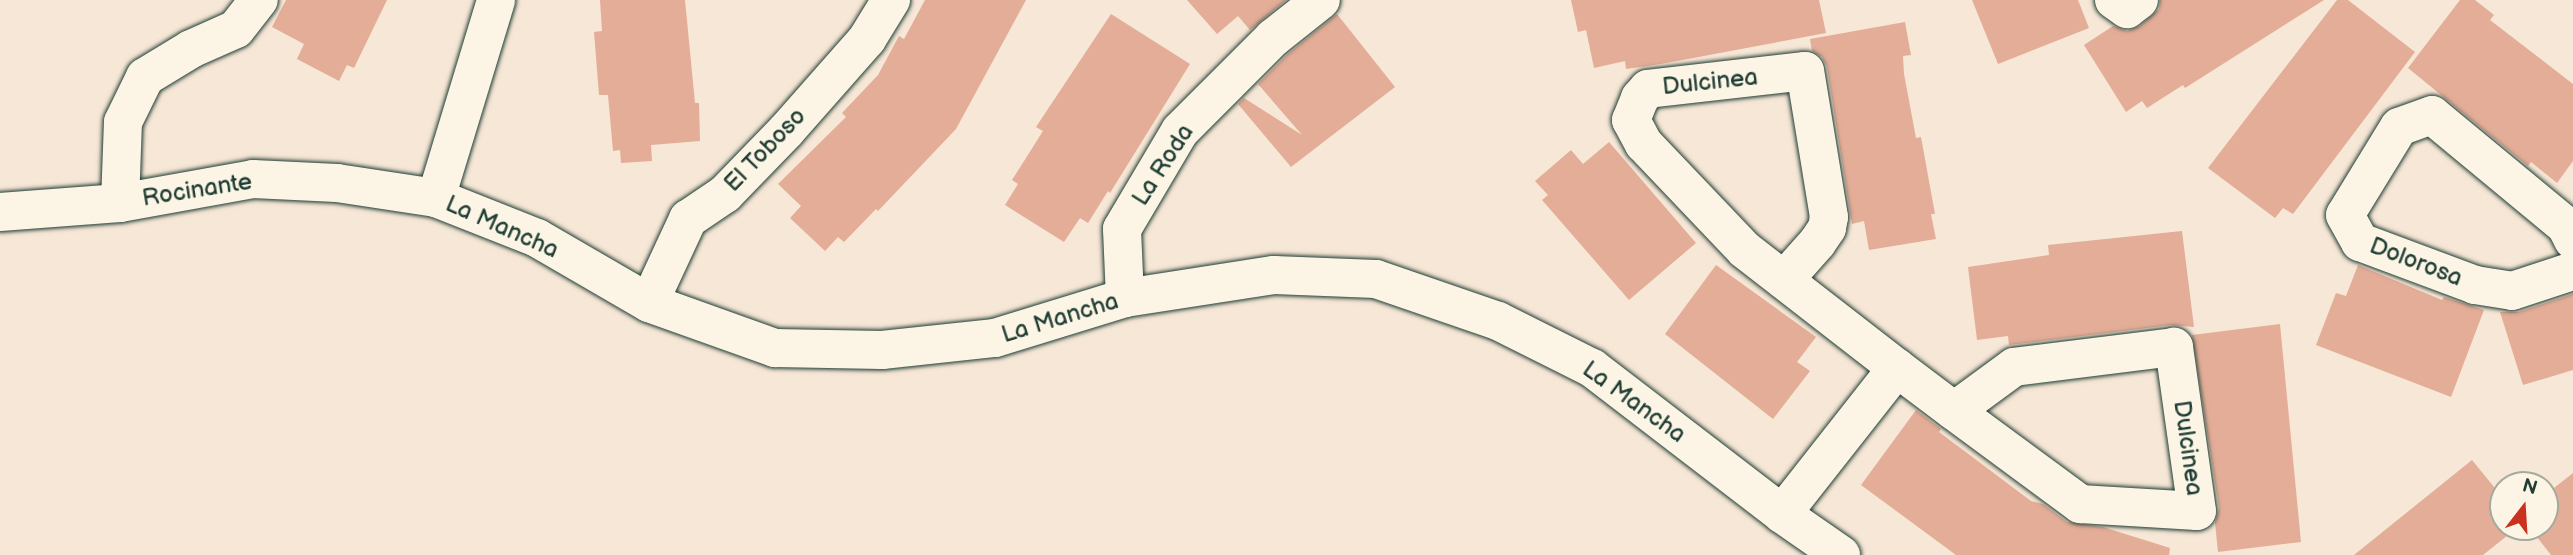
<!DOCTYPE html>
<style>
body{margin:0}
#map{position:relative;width:2573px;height:555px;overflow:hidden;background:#f7e7d6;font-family:"Balsamiq Sans",sans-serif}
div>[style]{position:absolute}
.building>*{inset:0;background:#e3ad98}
.roads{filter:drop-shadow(0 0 2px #1f3d34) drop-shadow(0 0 2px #1f3d34)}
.minor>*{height:38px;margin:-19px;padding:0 19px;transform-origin:19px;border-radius:19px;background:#fcf5e5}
span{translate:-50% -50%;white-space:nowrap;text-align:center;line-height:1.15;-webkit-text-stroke:5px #fcf5e5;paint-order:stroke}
.street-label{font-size:24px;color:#1f3d34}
.north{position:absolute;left:2489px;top:471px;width:70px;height:70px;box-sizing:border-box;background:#fcf5e5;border:2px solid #a4ab9e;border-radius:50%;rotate:17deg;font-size:19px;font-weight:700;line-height:28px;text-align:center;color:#1f3d34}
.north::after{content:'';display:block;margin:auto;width:24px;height:32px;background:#c8321e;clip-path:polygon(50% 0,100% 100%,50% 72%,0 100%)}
</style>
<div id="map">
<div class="building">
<div style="clip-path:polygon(286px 0,387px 0,354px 68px,347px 65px,339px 81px,297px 59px,304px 44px,272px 27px)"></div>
<div style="clip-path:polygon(600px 0,685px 0,695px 103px,699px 103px,700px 141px,651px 145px,652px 161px,621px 163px,620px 150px,613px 151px,608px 95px,599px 95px,594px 32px,602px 31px)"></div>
<div style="clip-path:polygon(925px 0,1026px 0,956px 129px,878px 211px,876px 209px,844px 242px,838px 237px,825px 251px,790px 218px,801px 206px,778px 184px,846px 117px,842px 113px,878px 75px,899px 36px,904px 39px)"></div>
<div style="clip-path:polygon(1187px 0,1286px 0,1250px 30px,1238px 16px,1217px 34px)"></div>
<div style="clip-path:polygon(1571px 0,1819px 0,1826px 33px,1661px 64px,1626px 69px,1625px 61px,1594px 68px,1586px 30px,1578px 32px)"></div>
<div style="clip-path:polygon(1972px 0,2078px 0,2089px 28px,1998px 64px)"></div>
<div style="clip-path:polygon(2160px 0,2324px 0,2185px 88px,2183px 85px,2147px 108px,2142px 101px,2126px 112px,2084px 45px,2113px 26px,2127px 31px,2140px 26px,2159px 9px)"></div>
<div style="clip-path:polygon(2337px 0,2348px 0,2415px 52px,2293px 214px,2283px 208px,2275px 218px,2208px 168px)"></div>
<div style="clip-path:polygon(2460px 0,2475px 0,2494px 15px,2490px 20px,2573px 84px,2573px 161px,2557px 183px,2531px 162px,2528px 166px,2408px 68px)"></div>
<div style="clip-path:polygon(1111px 14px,1190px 64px,1110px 193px,1108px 191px,1088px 223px,1080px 218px,1064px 242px,1005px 205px,1018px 184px,1012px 180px,1043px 131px,1036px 127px)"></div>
<div style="clip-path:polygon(1337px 14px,1395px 87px,1291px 167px,1238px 104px,1244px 98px,1302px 135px,1258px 84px,1288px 54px)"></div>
<div style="clip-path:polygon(1905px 22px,1911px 55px,1903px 56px,1904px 74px,1916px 138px,1921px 137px,1935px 214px,1931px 214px,1936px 239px,1869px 250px,1864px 221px,1852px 224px,1827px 67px,1822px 57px,1812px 51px,1810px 39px)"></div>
<div style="clip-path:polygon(1609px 142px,1696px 243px,1629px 300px,1542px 200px,1548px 195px,1535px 181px,1571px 150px,1583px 164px)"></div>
<div style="clip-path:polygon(2182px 231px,2194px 327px,2171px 325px,2009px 345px,2008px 336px,1977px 340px,1968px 267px,2049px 255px,2048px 245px)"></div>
<div style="clip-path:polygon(1716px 265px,1816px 337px,1797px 362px,1810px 371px,1773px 419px,1665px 334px)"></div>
<div style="clip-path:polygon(2358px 265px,2442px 300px,2444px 297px,2484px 310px,2451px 397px,2316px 345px,2336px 293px,2346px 296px)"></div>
<div style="clip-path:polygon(2573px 294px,2573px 370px,2523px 385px,2500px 312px,2519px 312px)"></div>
<div style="clip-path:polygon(2280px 324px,2301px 542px,2218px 552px,2215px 523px,2219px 508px,2192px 335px)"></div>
<div style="clip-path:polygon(1916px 410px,1941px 429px,1939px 432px,2031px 501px,2043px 504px,2067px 522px,2103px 527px,2170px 548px,2169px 555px,1956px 555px,1861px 485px)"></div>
<div style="clip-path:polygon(2472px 460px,2503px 498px,2503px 527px,2518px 527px,2483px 555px,2354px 555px)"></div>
<div style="clip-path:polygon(2573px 473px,2573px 555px,2551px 555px,2529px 527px,2545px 527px,2545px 495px)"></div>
</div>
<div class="roads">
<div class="minor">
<div style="left:2114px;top:0;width:16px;rotate:35deg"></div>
<div style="left:2127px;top:9px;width:15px;rotate:-37deg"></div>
<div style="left:436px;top:198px;width:207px;rotate:-73.1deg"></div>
<div style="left:120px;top:203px;width:81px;rotate:-87.9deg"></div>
<div style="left:123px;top:122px;width:50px;rotate:-63.9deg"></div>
<div style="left:145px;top:77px;width:54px;rotate:-31.3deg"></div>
<div style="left:191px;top:49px;width:49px;rotate:-24deg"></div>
<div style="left:236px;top:29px;width:37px;rotate:-52deg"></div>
<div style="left:0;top:212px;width:120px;rotate:-4.3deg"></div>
<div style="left:120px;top:203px;width:135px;rotate:-10.2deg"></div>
<div style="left:253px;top:179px;width:84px;rotate:2.7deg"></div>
<div style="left:337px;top:183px;width:100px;rotate:8.6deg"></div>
<div style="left:436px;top:198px;width:109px;rotate:21.6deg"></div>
<div style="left:537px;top:238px;width:129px;rotate:30.1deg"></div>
<div style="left:649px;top:303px;width:134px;rotate:19.7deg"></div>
<div style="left:775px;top:348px;width:107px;rotate:1.1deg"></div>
<div style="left:882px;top:350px;width:114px;rotate:-6.1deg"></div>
<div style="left:995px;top:338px;width:136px;rotate:-17.1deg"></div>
<div style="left:1125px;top:298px;width:151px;rotate:-8.8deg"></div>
<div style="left:1274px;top:275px;width:102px;rotate:2.2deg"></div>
<div style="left:1376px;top:279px;width:129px;rotate:19deg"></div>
<div style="left:1498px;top:321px;width:105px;rotate:26.6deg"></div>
<div style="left:1592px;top:368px;width:240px;rotate:37.5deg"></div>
<div style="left:1782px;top:514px;width:72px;rotate:34.8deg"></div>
<div style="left:2573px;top:240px;width:16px;rotate:-117deg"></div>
<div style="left:2566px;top:226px;width:174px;rotate:-140.4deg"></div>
<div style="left:2432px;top:115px;width:35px;rotate:160deg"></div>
<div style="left:2399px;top:127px;width:103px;rotate:121.5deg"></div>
<div style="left:2345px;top:215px;width:31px;rotate:61deg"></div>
<div style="left:2360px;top:242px;width:123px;rotate:20.5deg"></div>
<div style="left:2475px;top:285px;width:37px;rotate:9deg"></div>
<div style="left:2512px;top:291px;width:64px;rotate:-18.2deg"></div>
<div style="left:1784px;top:280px;width:50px;rotate:-48.3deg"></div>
<div style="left:1817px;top:243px;width:18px;rotate:-56deg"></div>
<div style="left:1827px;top:228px;width:11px;rotate:-80deg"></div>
<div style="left:1829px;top:217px;width:148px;rotate:-99.3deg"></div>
<div style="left:1805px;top:71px;width:158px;rotate:173.5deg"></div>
<div style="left:1648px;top:89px;width:12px;rotate:132deg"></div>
<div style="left:1640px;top:98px;width:24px;rotate:112deg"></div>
<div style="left:1631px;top:120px;width:27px;rotate:62deg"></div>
<div style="left:1644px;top:144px;width:146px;rotate:46.4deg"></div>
<div style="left:1745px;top:250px;width:192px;rotate:37.8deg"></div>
<div style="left:1125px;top:298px;width:69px;rotate:-92.5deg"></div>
<div style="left:1122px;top:229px;width:114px;rotate:-59.4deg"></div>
<div style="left:1180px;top:131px;width:132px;rotate:-45deg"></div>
<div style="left:1273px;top:38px;width:61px;rotate:-38.4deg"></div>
<div style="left:649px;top:303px;width:93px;rotate:-65.1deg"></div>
<div style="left:688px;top:219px;width:45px;rotate:-34deg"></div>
<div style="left:725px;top:194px;width:88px;rotate:-45.9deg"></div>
<div style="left:786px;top:131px;width:123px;rotate:-48.6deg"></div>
<div style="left:867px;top:39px;width:46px;rotate:-58.4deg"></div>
<div style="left:1782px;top:514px;width:186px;rotate:-51.8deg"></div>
<div style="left:1897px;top:368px;width:71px;rotate:37deg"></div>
<div style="left:1954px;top:411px;width:157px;rotate:36.4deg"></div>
<div style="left:2080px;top:504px;width:117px;rotate:3.4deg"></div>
<div style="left:2197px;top:511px;width:166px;rotate:-98deg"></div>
<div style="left:2174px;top:347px;width:161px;rotate:172.9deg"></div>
<div style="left:2014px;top:367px;width:74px;rotate:143.7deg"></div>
</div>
</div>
<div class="street-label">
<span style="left:1710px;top:82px;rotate:-6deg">Dulcinea</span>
<span style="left:765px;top:150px;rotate:-46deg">El Toboso</span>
<span style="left:1163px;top:165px;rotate:-57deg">La Roda</span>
<span style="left:197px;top:190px;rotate:-9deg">Rocinante</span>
<span style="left:502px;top:227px;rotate:24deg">La Mancha</span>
<span style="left:2416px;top:262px;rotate:21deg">Dolorosa</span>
<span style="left:1060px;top:318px;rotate:-17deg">La Mancha</span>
<span style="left:1634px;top:402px;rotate:36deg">La Mancha</span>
<span style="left:2188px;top:448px;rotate:82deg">Dulcinea</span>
</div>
<div class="north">N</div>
</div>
